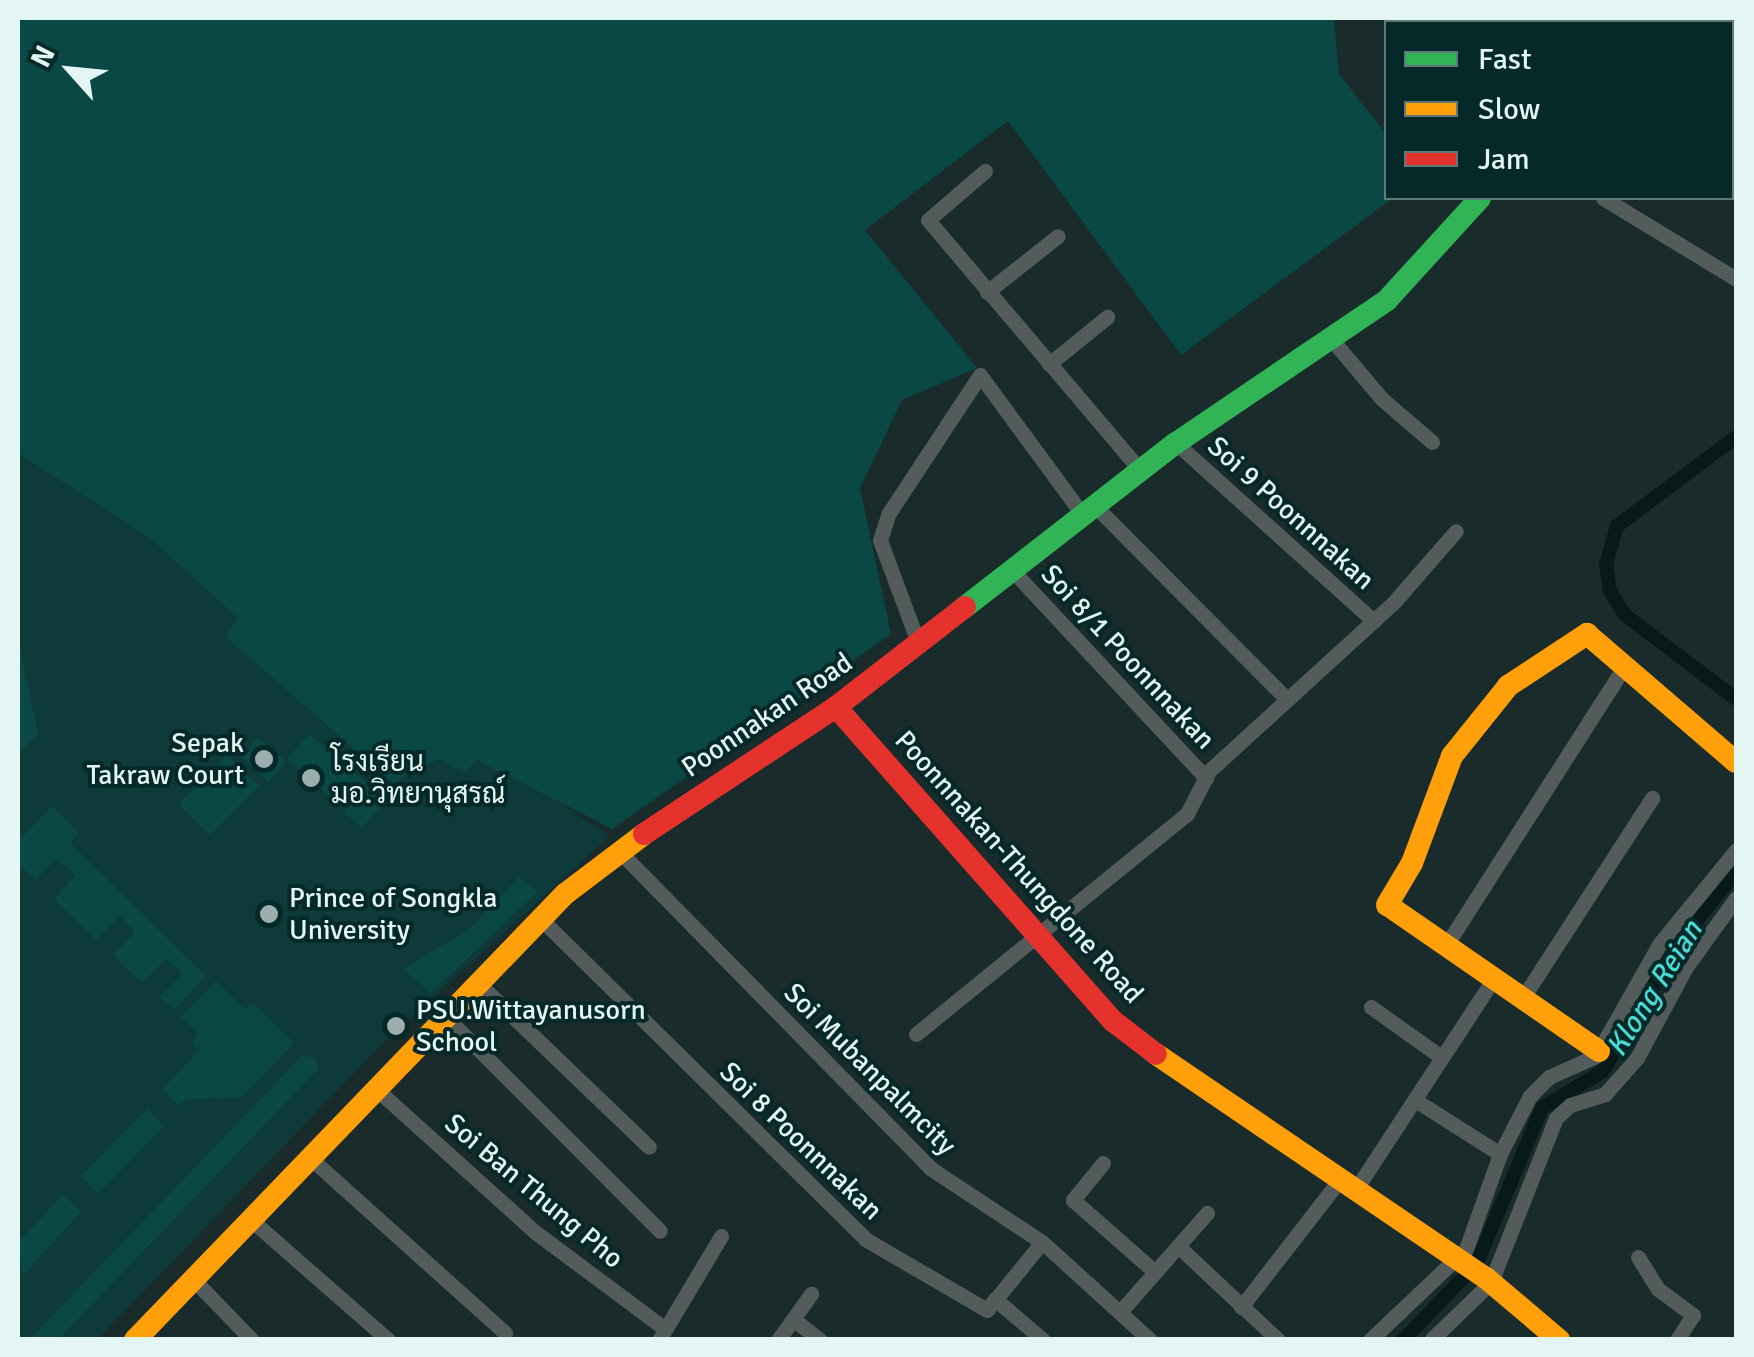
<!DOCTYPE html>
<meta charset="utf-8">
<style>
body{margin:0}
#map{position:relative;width:1754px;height:1357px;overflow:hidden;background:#192b2b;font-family:Signika,Sarabun,sans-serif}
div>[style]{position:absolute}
.built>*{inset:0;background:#0e3a39}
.green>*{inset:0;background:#0a4846}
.canal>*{height:14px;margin:-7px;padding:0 7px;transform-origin:7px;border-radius:7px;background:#081919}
.street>*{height:15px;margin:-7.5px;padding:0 7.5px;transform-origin:7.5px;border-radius:7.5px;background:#545b5b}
.fast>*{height:22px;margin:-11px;padding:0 11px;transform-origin:11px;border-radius:11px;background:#30b455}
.slow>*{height:22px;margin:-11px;padding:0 11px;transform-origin:11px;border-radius:11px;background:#ff9f0a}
.jam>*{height:22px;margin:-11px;padding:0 11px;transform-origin:11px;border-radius:11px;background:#e5322d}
.dots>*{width:28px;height:28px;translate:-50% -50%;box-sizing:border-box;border:5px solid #052928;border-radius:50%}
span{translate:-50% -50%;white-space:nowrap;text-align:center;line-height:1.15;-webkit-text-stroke:8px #052928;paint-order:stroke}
.street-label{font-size:28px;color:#e3f6f4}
.poi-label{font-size:28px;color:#e3f6f4}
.right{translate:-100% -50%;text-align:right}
.left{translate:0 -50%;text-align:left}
.water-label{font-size:30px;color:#4adad4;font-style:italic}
.frame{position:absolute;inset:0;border:20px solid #e3f6f4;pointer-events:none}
.legend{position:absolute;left:1384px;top:20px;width:350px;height:180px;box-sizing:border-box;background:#052928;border:2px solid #5e7b7a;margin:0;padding:12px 18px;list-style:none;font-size:30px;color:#e3f6f4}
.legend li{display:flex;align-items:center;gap:20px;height:50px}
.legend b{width:50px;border:2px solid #5e7b7a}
.north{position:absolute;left:20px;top:20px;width:100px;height:100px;-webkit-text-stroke:8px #052928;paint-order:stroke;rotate:297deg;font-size:28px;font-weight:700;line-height:40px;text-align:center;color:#e3f6f4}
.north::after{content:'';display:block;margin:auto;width:35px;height:45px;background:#e3f6f4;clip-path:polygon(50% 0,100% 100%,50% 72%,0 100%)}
</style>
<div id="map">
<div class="built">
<div style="clip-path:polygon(18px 447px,610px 836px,386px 1040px,98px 1339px,18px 1339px)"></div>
</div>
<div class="green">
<div style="clip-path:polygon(18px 18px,1334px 18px,1339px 74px,1386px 134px,1386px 198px,1393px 198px,1181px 355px,1008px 121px,865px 230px,977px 368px,902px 400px,860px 488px,891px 634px,612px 829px,477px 760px,465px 772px,438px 759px,393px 783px,225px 636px,238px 618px,150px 538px,18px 453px)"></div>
<div style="clip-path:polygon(18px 637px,38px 734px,18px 755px)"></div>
<div style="clip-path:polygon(309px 734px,366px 782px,342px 808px,287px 759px)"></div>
<div style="clip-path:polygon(258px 737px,287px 762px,269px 782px,242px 757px)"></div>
<div style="clip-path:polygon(227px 755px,259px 786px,210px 835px,179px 804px)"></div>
<div style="clip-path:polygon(368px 784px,387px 800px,362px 828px,344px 812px)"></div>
<div style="clip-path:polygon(52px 806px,79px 833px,70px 843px,206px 976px,174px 1010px,160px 997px,182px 974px,166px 959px,142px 983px,113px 955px,135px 932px,120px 916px,96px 940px,54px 899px,75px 875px,57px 858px,35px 880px,18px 863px,18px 841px)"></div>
<div style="clip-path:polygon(519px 877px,538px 891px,431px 993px,403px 969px,471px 928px)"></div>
<div style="clip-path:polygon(216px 981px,245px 1009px,253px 1003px,294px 1043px,242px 1097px,186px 1099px,179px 1106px,162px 1089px,199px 1051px,192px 1043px,199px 1034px,181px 1017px)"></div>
<div style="clip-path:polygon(302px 1056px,314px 1057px,318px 1069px,59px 1339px,30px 1339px)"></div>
<div style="clip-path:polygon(147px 1109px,164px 1126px,98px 1194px,81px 1176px)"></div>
<div style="clip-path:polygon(63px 1194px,81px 1212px,23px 1275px,18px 1243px)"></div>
</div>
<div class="canal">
<div style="left:1736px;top:437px;width:149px;rotate:143.2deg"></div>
<div style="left:1617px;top:526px;width:40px;rotate:106deg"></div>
<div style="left:1606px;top:564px;width:27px;rotate:82deg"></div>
<div style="left:1610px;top:591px;width:28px;rotate:58deg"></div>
<div style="left:1625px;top:615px;width:139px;rotate:37.1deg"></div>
<div style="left:1403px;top:1340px;width:105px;rotate:-45.8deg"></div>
<div style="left:1476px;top:1265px;width:170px;rotate:-67.2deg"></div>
<div style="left:1542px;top:1108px;width:71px;rotate:-31.2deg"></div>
<div style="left:1603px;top:1071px;width:156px;rotate:-59.2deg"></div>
<div style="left:1683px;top:937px;width:84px;rotate:-50.8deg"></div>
</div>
<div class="street">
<div style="left:1433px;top:22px;width:4px;rotate:-63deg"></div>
<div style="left:985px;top:171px;width:75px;rotate:139.3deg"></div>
<div style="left:928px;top:220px;width:329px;rotate:49.7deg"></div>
<div style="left:1603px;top:198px;width:156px;rotate:31.3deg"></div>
<div style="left:987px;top:292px;width:90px;rotate:-38.3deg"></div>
<div style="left:1333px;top:341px;width:76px;rotate:49.8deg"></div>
<div style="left:1382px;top:399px;width:66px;rotate:40.7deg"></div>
<div style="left:1049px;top:364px;width:75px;rotate:-39deg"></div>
<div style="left:1176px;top:443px;width:266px;rotate:42deg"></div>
<div style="left:1095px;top:506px;width:269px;rotate:45.2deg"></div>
<div style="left:1013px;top:571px;width:283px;rotate:47deg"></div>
<div style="left:919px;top:645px;width:112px;rotate:-110.4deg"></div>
<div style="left:880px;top:540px;width:28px;rotate:-72deg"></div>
<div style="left:889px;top:513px;width:165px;rotate:-56.6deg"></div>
<div style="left:980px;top:375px;width:174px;rotate:53.7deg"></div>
<div style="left:619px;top:851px;width:444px;rotate:45.5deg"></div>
<div style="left:930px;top:1168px;width:134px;rotate:33.5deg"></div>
<div style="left:1042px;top:1242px;width:146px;rotate:42.2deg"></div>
<div style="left:540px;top:918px;width:457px;rotate:44.6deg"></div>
<div style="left:865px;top:1239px;width:141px;rotate:30.2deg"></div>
<div style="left:987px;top:1310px;width:87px;rotate:-51deg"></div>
<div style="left:1445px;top:947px;width:334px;rotate:-57.4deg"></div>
<div style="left:477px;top:982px;width:238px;rotate:43.8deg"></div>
<div style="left:1524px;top:996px;width:236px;rotate:-57.1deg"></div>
<div style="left:1371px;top:1007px;width:86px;rotate:35.5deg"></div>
<div style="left:444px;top:1015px;width:305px;rotate:45deg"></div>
<div style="left:916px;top:1034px;width:349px;rotate:-39.1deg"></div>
<div style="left:1187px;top:814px;width:48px;rotate:-62.9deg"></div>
<div style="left:1209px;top:771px;width:251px;rotate:-42.4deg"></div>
<div style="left:1394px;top:602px;width:94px;rotate:-48.9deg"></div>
<div style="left:374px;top:1087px;width:217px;rotate:42deg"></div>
<div style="left:535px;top:1232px;width:162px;rotate:36.7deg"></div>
<div style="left:1415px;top:1100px;width:101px;rotate:32.4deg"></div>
<div style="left:308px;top:1156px;width:265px;rotate:41.9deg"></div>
<div style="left:1103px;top:1163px;width:48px;rotate:129deg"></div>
<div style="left:1073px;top:1200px;width:109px;rotate:41.3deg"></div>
<div style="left:1354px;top:1192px;width:256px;rotate:-56.8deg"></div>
<div style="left:250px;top:1219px;width:184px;rotate:41.2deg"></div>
<div style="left:1178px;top:1246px;width:137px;rotate:43.2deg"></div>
<div style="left:1638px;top:1257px;width:38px;rotate:58deg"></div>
<div style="left:1658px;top:1289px;width:44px;rotate:36.6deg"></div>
<div style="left:1693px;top:1315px;width:30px;rotate:123deg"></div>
<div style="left:193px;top:1279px;width:85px;rotate:46deg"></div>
<div style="left:989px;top:1307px;width:10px;rotate:-53deg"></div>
<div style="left:995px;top:1299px;width:63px;rotate:40.5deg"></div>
<div style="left:1241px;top:1307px;width:158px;rotate:-52.2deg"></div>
<div style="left:1120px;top:1312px;width:132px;rotate:-48.7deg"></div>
<div style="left:793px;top:1319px;width:34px;rotate:38deg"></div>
<div style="left:659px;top:1340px;width:121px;rotate:-59.2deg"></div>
<div style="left:778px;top:1340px;width:57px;rotate:-54.3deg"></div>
<div style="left:1370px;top:1340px;width:132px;rotate:-43.5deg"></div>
<div style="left:1466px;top:1249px;width:101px;rotate:-70.3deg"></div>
<div style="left:1500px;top:1154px;width:65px;rotate:-62.7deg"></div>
<div style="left:1530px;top:1096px;width:27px;rotate:-45deg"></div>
<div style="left:1549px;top:1077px;width:51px;rotate:-24.1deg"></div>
<div style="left:1596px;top:1056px;width:130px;rotate:-60.5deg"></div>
<div style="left:1660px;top:943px;width:120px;rotate:-50.7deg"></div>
<div style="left:1431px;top:1340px;width:83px;rotate:-44deg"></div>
<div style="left:1491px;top:1282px;width:176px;rotate:-68.4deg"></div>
<div style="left:1556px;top:1118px;width:19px;rotate:-43deg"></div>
<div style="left:1570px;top:1105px;width:37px;rotate:-17deg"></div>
<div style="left:1605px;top:1094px;width:48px;rotate:-48.4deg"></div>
<div style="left:1637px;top:1058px;width:103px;rotate:-61.7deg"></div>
<div style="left:1686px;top:967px;width:85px;rotate:-54.1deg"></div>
</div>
<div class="fast">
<div style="left:1579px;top:22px;width:4px;rotate:-63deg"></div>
<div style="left:965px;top:607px;width:267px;rotate:-37.9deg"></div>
<div style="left:1176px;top:443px;width:255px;rotate:-34.1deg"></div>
<div style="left:1387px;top:300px;width:138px;rotate:-47.6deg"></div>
</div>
<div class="slow">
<div style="left:1599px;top:1051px;width:257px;rotate:-145.4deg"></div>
<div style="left:1387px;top:905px;width:49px;rotate:-59.2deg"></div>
<div style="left:1412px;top:863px;width:114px;rotate:-69.5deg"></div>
<div style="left:1452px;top:756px;width:90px;rotate:-51.3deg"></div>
<div style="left:1508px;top:686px;width:95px;rotate:-33.4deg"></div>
<div style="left:1587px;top:634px;width:196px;rotate:40.7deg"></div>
<div style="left:1156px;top:1054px;width:399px;rotate:34.2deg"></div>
<div style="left:1486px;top:1278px;width:96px;rotate:40.3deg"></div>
<div style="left:135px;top:1340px;width:620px;rotate:-46.05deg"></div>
<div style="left:565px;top:894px;width:99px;rotate:-37.2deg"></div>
</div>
<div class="jam">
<div style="left:836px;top:707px;width:419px;rotate:48.6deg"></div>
<div style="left:1113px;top:1021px;width:54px;rotate:37.5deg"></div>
<div style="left:644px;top:834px;width:230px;rotate:-33.5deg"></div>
<div style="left:836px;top:707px;width:163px;rotate:-37.8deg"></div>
</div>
<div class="dots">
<div style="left:264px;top:759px;background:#9cafae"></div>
<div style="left:311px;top:778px;background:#9cafae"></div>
<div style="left:269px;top:914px;background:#9cafae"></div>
<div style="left:396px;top:1026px;background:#9cafae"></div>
</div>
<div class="street-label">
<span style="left:1291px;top:513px;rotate:42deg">Soi 9 Poonnnakan</span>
<span style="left:1128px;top:657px;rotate:47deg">Soi 8/1 Poonnnakan</span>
<span style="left:767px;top:715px;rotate:-34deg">Poonnakan Road</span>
<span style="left:1019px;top:867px;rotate:48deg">Poonnnakan-Thungdone Road</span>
<span style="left:870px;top:1069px;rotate:45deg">Soi Mubanpalmcity</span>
<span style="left:801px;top:1141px;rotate:44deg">Soi 8 Poonnnakan</span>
<span style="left:534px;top:1191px;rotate:40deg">Soi Ban Thung Pho</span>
</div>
<div class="poi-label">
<span class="right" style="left:244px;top:759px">Sepak<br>Takraw Court</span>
<span class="left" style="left:331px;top:778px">โรงเรียน<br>มอ.วิทยานุสรณ์</span>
<span class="left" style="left:289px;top:914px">Prince of Songkla<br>University</span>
<span class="left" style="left:416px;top:1026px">PSU.Wittayanusorn<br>School</span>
</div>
<div class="water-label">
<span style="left:1655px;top:989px;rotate:-58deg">Klong Reian</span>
</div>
<div class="frame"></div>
<ul class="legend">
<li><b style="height:12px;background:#30b455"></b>Fast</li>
<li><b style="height:12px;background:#ff9f0a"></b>Slow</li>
<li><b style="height:12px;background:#e5322d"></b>Jam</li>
</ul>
<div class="north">N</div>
</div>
